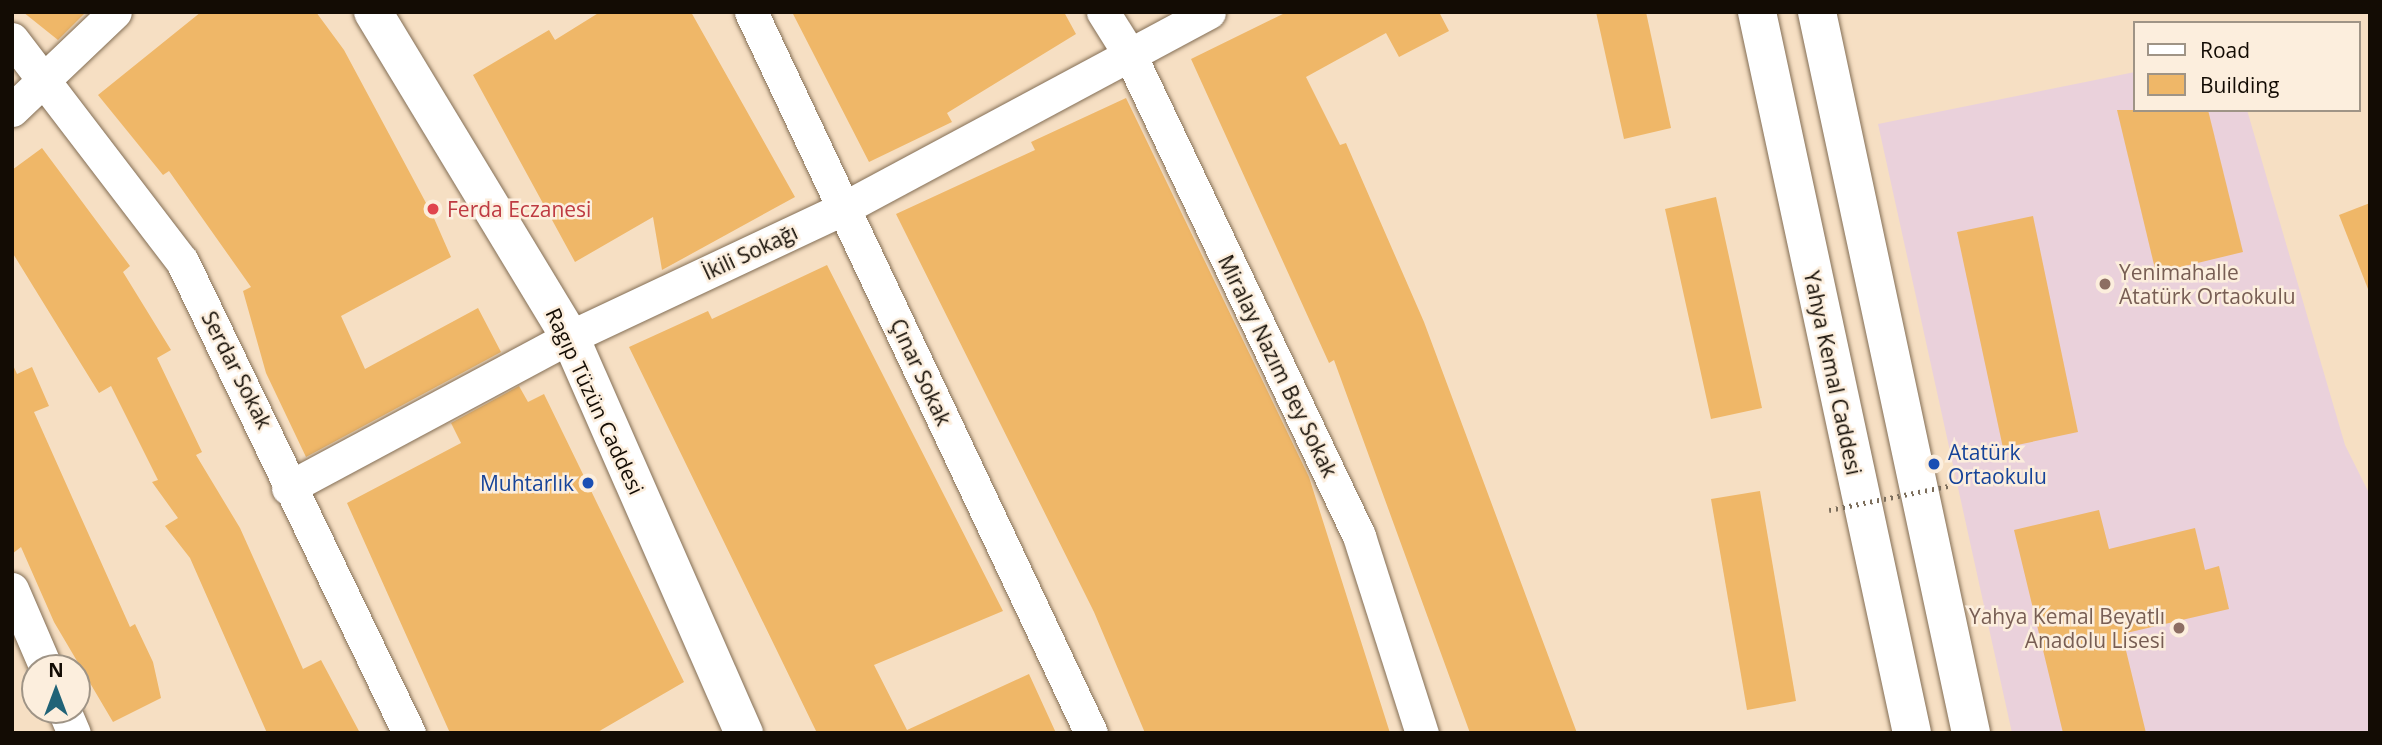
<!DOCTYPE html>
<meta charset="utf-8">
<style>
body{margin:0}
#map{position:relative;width:2382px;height:745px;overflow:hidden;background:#f6dfc3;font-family:"Open Sans",sans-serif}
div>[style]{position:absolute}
.education>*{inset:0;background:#ead1db}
.building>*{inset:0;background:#efb768}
.roads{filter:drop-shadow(0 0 2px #836e55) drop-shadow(0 0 2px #836e55)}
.street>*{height:33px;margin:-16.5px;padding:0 16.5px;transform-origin:16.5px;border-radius:16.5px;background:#fff}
.secondary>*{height:38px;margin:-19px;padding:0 19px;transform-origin:19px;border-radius:19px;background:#fff}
.path-bridge>*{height:4.5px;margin-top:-2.25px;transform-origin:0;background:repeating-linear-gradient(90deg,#7c6e5c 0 2px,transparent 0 7px)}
.dots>*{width:19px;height:19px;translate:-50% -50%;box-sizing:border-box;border:4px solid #fceedd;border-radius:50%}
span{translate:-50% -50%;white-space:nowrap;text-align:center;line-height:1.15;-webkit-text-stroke:5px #fceedd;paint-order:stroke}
.health-label{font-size:21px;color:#be3a42}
.left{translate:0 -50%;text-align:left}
.street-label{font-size:21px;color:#130c04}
.education-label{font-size:21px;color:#785e54}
.right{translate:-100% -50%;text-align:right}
.transit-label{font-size:21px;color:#164399}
.frame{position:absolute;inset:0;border:14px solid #130c04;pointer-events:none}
.legend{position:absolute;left:2133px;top:21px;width:228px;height:91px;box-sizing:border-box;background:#fceedd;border:2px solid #9f9486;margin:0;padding:9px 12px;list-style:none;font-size:21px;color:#130c04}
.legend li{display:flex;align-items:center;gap:14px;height:35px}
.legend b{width:35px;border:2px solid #9f9486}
.north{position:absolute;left:21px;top:654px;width:70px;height:70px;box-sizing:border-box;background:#fceedd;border:2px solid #9f9486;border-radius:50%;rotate:0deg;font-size:19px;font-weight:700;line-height:28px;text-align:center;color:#130c04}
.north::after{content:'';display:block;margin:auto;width:24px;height:32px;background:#216377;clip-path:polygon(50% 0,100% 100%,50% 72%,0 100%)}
</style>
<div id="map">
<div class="education">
<div style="clip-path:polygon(2135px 72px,2135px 110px,2247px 110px,2345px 445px,2370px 495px,2370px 733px,2012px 733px,1878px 124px)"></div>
</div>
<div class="building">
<div style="clip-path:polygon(23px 12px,86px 12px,58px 40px)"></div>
<div style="clip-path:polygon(201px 12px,316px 12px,344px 50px,433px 216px,451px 257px,341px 316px,365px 369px,478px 308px,501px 352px,306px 457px,266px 373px,243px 291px,251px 287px,169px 171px,163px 175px,98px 95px)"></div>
<div style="clip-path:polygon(600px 12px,691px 12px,795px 197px,662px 270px,653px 217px,575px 262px,473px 75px,549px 30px,555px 40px)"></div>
<div style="clip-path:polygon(792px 12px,1064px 12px,1076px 34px,947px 113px,952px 122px,869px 162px)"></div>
<div style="clip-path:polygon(1287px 12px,1439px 12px,1449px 31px,1399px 57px,1386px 33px,1306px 77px,1340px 145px,1346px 143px,1424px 322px,1577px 733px,1470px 733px,1334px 360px,1329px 363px,1191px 59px)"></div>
<div style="clip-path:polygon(1596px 12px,1646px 12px,1671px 128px,1624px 139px)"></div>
<div style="clip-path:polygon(1126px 98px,1309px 477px,1390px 733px,1145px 733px,1094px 612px,896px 214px,1035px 150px,1031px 142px)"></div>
<div style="clip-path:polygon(2117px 110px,2208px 110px,2243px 252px,2156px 273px)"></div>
<div style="clip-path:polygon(42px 148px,130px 266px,123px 272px,171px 350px,157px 358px,202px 452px,196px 455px,240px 528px,303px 669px,321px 660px,360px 733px,267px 733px,190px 558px,165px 526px,178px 518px,152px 482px,158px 480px,111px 386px,99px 393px,12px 252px,12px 170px)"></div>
<div style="clip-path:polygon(1716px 197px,1762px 408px,1711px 419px,1665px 209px)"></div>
<div style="clip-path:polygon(2370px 203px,2370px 289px,2368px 289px,2339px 215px)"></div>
<div style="clip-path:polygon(2033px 216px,2078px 432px,2003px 448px,1957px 232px)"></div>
<div style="clip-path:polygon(827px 265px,1003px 611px,874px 665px,907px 730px,1029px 674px,1056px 733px,817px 733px,629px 347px,708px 311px,712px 319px)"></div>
<div style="clip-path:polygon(12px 363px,17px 374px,32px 367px,49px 406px,34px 412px,130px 627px,135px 624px,153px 662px,161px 698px,113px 722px,54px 622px,21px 547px,12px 554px)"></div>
<div style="clip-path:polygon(519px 386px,528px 402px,544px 394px,684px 682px,596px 733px,450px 733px,347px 503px,461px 443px,451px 423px)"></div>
<div style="clip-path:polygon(1760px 491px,1796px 701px,1747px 710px,1711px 499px)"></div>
<div style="clip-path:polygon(2099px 510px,2109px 549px,2195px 528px,2205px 570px,2219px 566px,2229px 609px,2122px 634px,2146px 733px,2063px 733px,2014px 530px)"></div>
</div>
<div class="roads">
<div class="street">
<div style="left:751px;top:12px;width:797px;rotate:64.75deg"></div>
<div style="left:1103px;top:12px;width:51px;rotate:57.9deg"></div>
<div style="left:1130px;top:55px;width:533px;rotate:64.54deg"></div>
<div style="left:1359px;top:536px;width:207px;rotate:72.3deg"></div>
<div style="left:12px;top:39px;width:280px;rotate:52.6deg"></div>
<div style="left:182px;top:261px;width:524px;rotate:64.32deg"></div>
<div style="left:12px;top:110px;width:142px;rotate:-43.6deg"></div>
<div style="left:288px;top:488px;width:320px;rotate:-28.2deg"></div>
<div style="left:570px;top:337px;width:303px;rotate:-25.2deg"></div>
<div style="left:844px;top:208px;width:414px;rotate:-28.2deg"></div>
<div style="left:12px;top:589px;width:86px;rotate:66.7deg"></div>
<div style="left:64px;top:710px;width:25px;rotate:67deg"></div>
</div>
<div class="secondary">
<div style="left:373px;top:12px;width:380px;rotate:58.8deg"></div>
<div style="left:570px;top:337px;width:433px;rotate:66.3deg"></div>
<div style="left:1757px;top:12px;width:737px;rotate:77.87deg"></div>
<div style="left:1817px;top:12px;width:737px;rotate:77.94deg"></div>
</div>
</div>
<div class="path-bridge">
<div style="left:1829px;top:510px;width:126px;rotate:-11.4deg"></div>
</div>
<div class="dots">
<div style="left:433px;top:209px;background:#e0444e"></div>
<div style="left:2105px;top:284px;background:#8d6e63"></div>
<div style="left:1934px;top:464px;background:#1a4fb4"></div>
<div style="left:588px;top:483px;background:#1a4fb4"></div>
<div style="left:2179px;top:628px;background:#8d6e63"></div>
</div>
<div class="health-label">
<span class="left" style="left:447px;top:209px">Ferda Eczanesi</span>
</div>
<div class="street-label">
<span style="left:750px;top:252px;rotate:-25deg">İkili Sokağı</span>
<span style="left:1278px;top:366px;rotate:64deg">Miralay Nazım Bey Sokak</span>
<span style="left:237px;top:370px;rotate:63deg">Serdar Sokak</span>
<span style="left:921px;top:372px;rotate:65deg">Çınar Sokak</span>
<span style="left:1833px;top:373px;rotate:78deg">Yahya Kemal Caddesi</span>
<span style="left:595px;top:401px;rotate:65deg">Ragıp Tüzün Caddesi</span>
</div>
<div class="education-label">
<span class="left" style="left:2119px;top:284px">Yenimahalle<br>Atatürk Ortaokulu</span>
<span class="right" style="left:2165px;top:628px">Yahya Kemal Beyatlı<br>Anadolu Lisesi</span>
</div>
<div class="transit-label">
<span class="left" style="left:1948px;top:464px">Atatürk<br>Ortaokulu</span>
<span class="right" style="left:574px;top:483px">Muhtarlık</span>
</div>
<div class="frame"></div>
<ul class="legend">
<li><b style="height:9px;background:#fff"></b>Road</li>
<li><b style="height:19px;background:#efb768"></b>Building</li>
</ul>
<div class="north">N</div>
</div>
